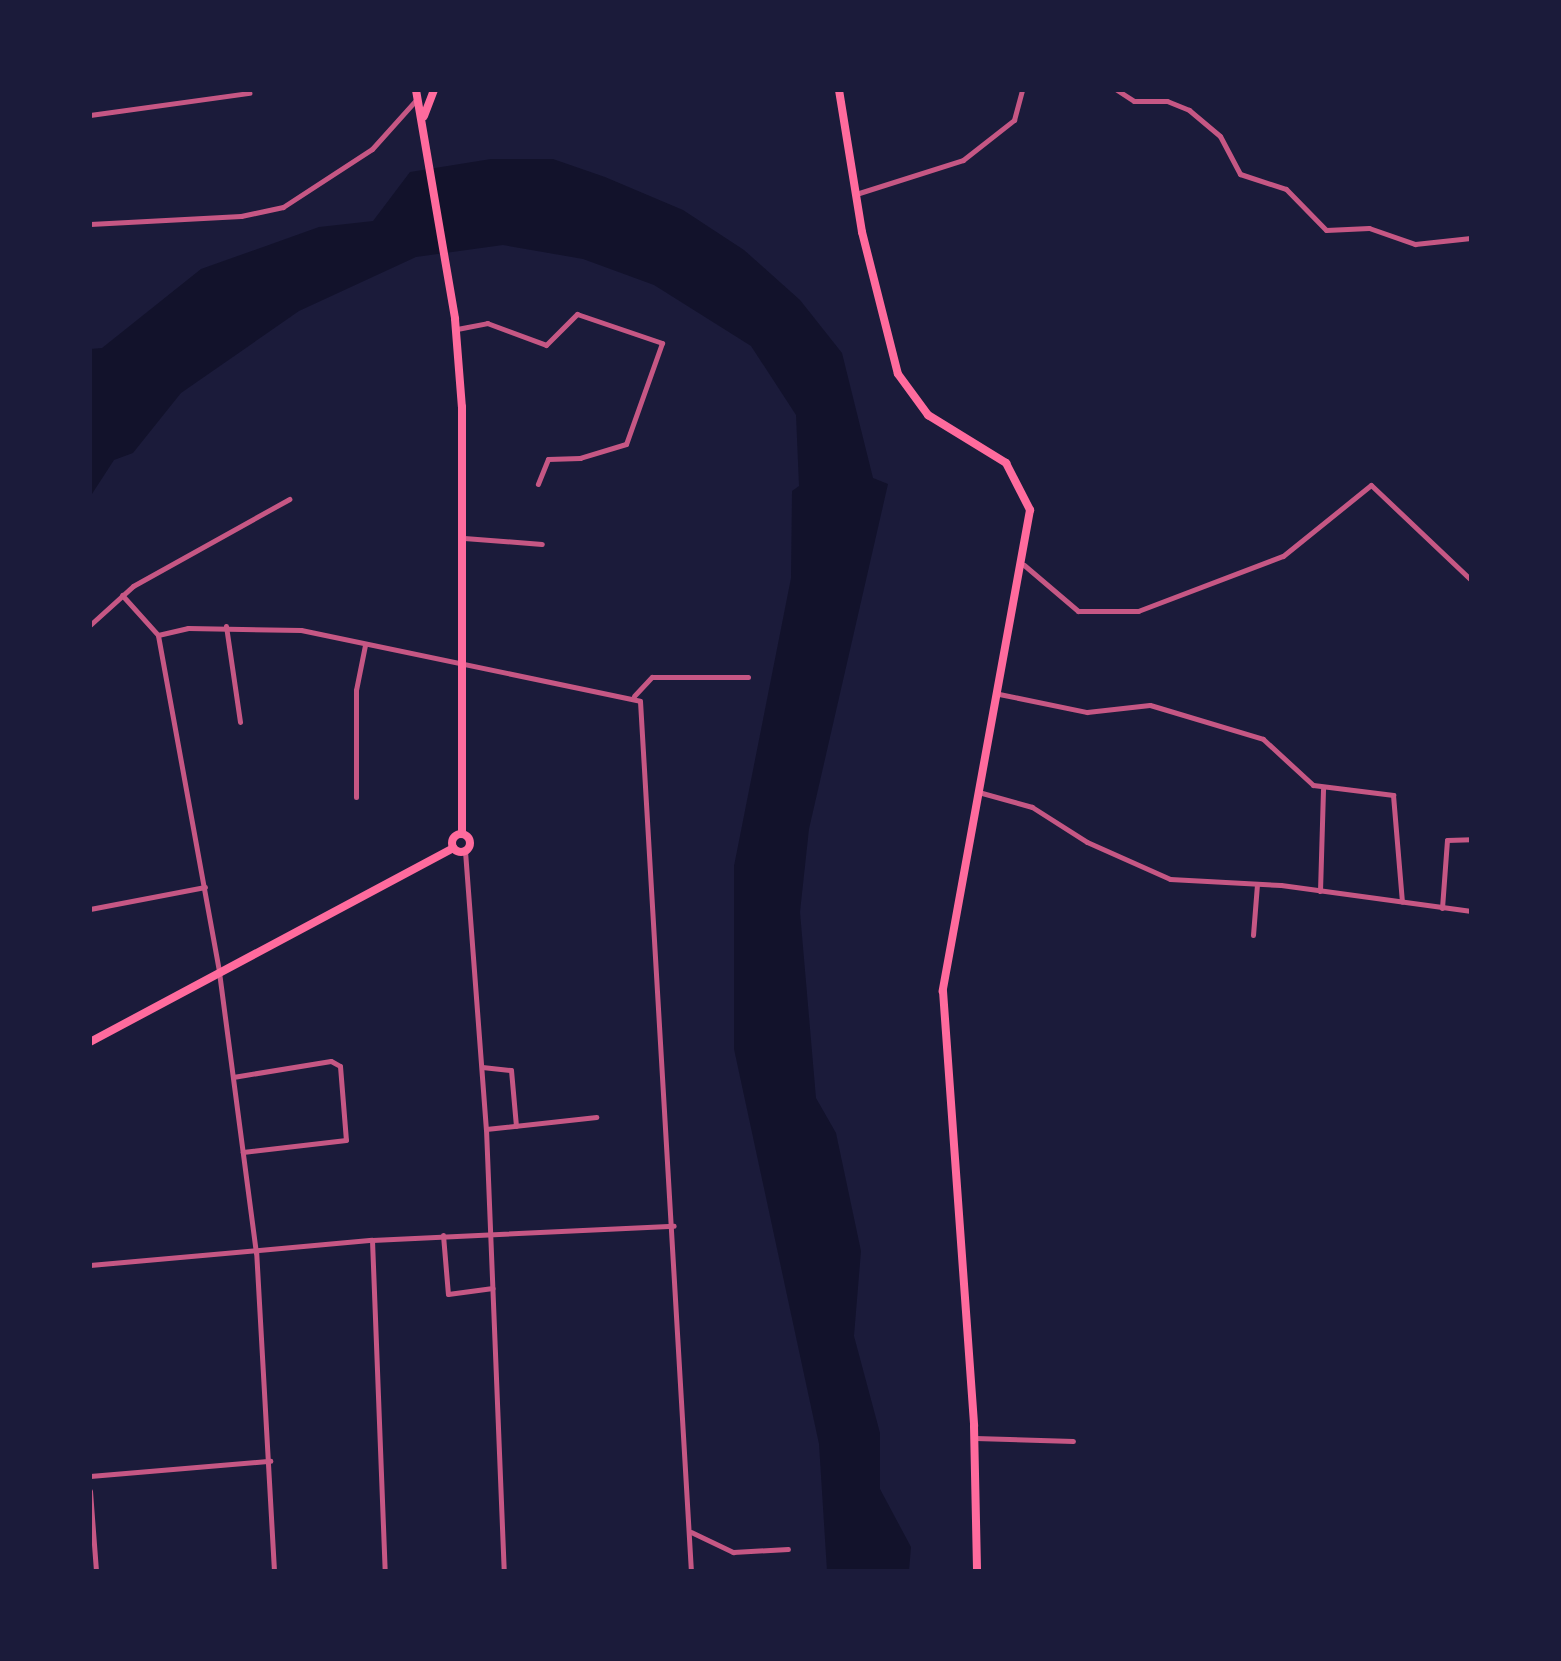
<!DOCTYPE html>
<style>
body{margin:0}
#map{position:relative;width:1561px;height:1661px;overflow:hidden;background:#1b1b3a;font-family:Lato,sans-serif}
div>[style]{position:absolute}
.water>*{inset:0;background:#12122b}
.minor>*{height:5px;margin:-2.5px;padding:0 2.5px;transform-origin:2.5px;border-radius:2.5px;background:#c65784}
.trunk>*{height:8px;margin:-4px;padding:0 4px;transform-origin:4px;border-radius:4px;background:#ff6b9d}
.trunk>.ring{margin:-4px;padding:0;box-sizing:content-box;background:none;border:8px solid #ff6b9d;border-radius:50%}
span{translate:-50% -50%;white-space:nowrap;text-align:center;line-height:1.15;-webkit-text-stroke:9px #1b1b3a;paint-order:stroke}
.frame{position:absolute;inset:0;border:92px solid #1b1b3a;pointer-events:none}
</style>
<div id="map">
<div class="water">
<div style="clip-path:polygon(491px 159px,553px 159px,605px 177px,683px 210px,744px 250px,800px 300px,842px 353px,873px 478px,888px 484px,809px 829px,800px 912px,816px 1098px,836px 1133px,861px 1251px,854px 1336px,880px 1433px,880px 1489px,911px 1547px,909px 1571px,827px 1571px,819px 1444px,734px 1049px,734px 866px,791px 578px,792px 491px,799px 486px,796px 415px,751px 346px,654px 285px,583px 259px,503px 245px,416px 257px,299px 311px,181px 393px,133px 453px,114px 460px,90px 497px,90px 349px,102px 348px,201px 269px,319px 227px,373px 221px,410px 172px)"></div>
</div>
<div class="minor">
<div style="left:1117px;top:90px;width:20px;rotate:33deg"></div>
<div style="left:1134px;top:101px;width:33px"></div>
<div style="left:1167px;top:101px;width:24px;rotate:22deg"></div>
<div style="left:1189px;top:110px;width:40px;rotate:40deg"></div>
<div style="left:1220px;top:136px;width:43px;rotate:62.2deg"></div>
<div style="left:1240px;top:174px;width:48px;rotate:18.1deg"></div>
<div style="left:1286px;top:189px;width:57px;rotate:45.7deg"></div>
<div style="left:1326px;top:230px;width:43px;rotate:-2.7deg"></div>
<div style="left:1369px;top:228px;width:49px;rotate:19.2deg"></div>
<div style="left:1415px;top:244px;width:56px;rotate:-6.1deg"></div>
<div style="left:90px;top:115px;width:161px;rotate:-7.9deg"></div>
<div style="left:856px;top:194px;width:112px;rotate:-17.6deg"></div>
<div style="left:963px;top:160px;width:65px;rotate:-38.1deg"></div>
<div style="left:1014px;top:120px;width:31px;rotate:-75deg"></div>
<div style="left:90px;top:224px;width:151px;rotate:-3deg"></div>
<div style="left:241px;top:216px;width:43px;rotate:-12.1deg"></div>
<div style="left:283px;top:207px;width:106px;rotate:-33.1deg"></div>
<div style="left:372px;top:149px;width:66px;rotate:-48.1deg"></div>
<div style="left:457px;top:329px;width:31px;rotate:-11deg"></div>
<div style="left:487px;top:323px;width:63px;rotate:20.4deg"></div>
<div style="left:546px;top:345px;width:44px;rotate:-45deg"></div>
<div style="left:577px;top:314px;width:90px;rotate:18.8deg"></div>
<div style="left:662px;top:343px;width:107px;rotate:109.6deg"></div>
<div style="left:626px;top:444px;width:48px;rotate:163.1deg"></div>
<div style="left:580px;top:458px;width:32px;rotate:178deg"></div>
<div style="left:548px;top:459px;width:27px;rotate:112deg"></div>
<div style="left:464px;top:538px;width:78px;rotate:4.4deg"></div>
<div style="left:1024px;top:565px;width:71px;rotate:40.4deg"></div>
<div style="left:1078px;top:611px;width:60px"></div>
<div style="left:1138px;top:611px;width:155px;rotate:-20.8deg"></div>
<div style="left:1283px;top:556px;width:113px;rotate:-38.9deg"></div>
<div style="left:1371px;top:485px;width:138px;rotate:43.5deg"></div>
<div style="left:122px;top:595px;width:54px;rotate:48deg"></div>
<div style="left:90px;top:625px;width:58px;rotate:-42.2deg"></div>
<div style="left:133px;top:586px;width:179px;rotate:-29.1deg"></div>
<div style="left:226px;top:626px;width:97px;rotate:81.7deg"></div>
<div style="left:999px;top:694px;width:90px;rotate:11.6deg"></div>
<div style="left:1087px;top:712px;width:63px;rotate:-6.3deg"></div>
<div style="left:1150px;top:705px;width:118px;rotate:16.7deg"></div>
<div style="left:1263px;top:739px;width:68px;rotate:42.6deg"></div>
<div style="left:1313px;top:785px;width:81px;rotate:7.1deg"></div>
<div style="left:1393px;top:795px;width:107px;rotate:85.2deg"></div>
<div style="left:634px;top:696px;width:26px;rotate:-47deg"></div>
<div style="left:652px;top:677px;width:96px"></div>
<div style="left:982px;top:793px;width:52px;rotate:15.6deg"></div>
<div style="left:1032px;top:807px;width:65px;rotate:32.5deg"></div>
<div style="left:1087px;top:842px;width:91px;rotate:24deg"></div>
<div style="left:1170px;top:879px;width:111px;rotate:3.1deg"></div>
<div style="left:1281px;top:885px;width:192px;rotate:7.8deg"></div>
<div style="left:356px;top:797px;width:107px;rotate:-90deg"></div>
<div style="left:356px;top:690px;width:46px;rotate:-78.7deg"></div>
<div style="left:465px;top:851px;width:279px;rotate:85.7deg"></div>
<div style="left:486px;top:1129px;width:442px;rotate:87.7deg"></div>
<div style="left:1320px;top:891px;width:102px;rotate:-88.3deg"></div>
<div style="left:1442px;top:908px;width:68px;rotate:-85.8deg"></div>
<div style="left:1447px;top:840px;width:24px;rotate:-2deg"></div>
<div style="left:90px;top:909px;width:117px;rotate:-10.8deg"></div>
<div style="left:1253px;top:935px;width:51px;rotate:-85.5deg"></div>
<div style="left:482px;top:1067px;width:29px;rotate:6deg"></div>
<div style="left:511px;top:1070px;width:56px;rotate:84.9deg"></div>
<div style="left:233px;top:1077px;width:99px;rotate:-9.3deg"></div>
<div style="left:331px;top:1061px;width:10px;rotate:29deg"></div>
<div style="left:340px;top:1066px;width:74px;rotate:85.4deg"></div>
<div style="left:346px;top:1140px;width:104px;rotate:173.4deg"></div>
<div style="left:486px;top:1129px;width:111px;rotate:-6.2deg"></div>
<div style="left:443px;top:1235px;width:59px;rotate:85.2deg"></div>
<div style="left:448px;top:1294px;width:45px;rotate:-7.6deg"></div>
<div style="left:372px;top:1240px;width:331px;rotate:87.8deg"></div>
<div style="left:90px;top:1265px;width:283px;rotate:-5.1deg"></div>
<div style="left:372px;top:1240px;width:302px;rotate:-2.7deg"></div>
<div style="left:975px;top:1438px;width:98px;rotate:1.8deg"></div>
<div style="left:90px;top:1476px;width:181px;rotate:-4.8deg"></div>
<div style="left:90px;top:1491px;width:80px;rotate:85.7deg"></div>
<div style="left:691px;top:1532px;width:47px;rotate:25.5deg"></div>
<div style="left:733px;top:1552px;width:55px;rotate:-3.1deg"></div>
<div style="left:274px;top:1571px;width:319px;rotate:-93.2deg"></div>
<div style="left:256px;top:1253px;width:284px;rotate:-97.5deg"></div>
<div style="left:219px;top:971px;width:341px;rotate:-100.3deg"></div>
<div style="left:158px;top:635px;width:31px;rotate:-13deg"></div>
<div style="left:188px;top:628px;width:113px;rotate:1deg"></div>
<div style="left:301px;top:630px;width:346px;rotate:11.8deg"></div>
<div style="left:640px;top:701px;width:871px;rotate:86.65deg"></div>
</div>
<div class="trunk">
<div style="left:416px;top:90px;width:232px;rotate:80.3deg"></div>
<div style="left:455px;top:319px;width:88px;rotate:85.5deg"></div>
<div style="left:462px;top:407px;width:427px;rotate:90deg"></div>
<div style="left:839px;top:90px;width:144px;rotate:80.8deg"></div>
<div style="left:862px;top:232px;width:146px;rotate:75.8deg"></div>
<div style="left:898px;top:374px;width:51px;rotate:53.8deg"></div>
<div style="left:928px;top:415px;width:92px;rotate:31.6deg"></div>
<div style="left:1006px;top:463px;width:53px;rotate:62.9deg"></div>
<div style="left:1030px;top:510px;width:489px;rotate:100.3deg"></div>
<div style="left:943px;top:991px;width:436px;rotate:85.9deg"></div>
<div style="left:974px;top:1426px;width:145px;rotate:88.8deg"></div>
<div style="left:424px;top:116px;width:28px;rotate:-69deg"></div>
<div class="ring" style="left:452px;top:834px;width:10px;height:10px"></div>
<div style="left:90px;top:1042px;width:412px;rotate:-28.1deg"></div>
</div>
<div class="frame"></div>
</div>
